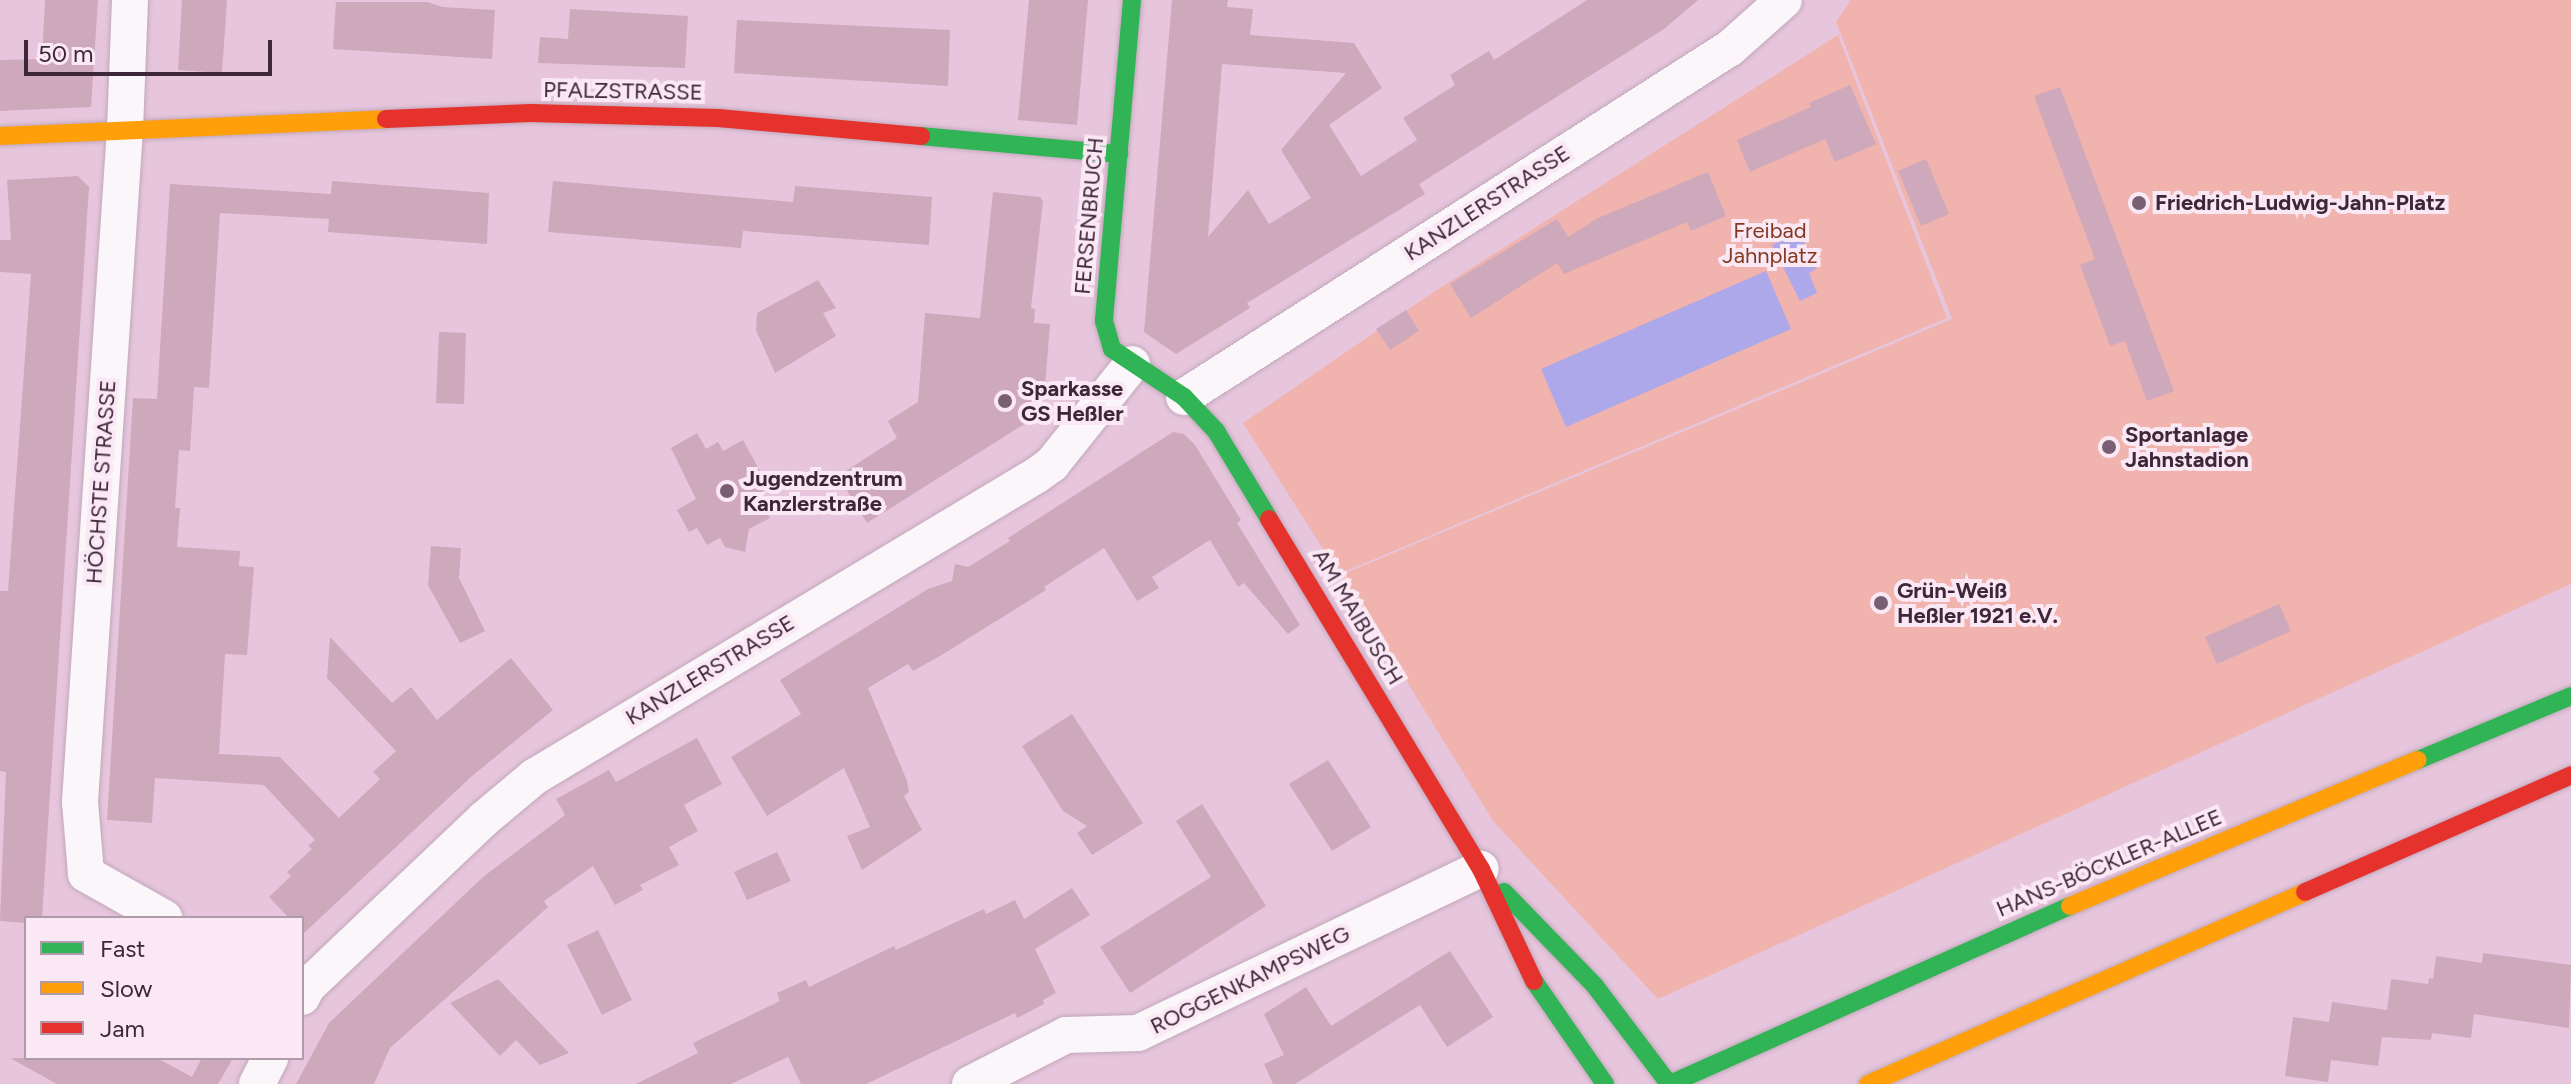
<!DOCTYPE html>
<meta charset="utf-8">
<style>
body{margin:0}
#map{position:relative;width:2571px;height:1084px;overflow:hidden;background:#e7c6dd;font-family:Figtree,sans-serif}
div>[style]{position:absolute}
.green>*{inset:0;background:#f0b3ae}
.water>*{inset:0;background:#aca8ea}
.building>*{inset:0;background:#cea8bb}
.roads{filter:drop-shadow(0 0 2px #c1a8ba) drop-shadow(0 0 2px #c1a8ba)}
.street>*{height:36px;margin:-18px;padding:0 18px;transform-origin:18px;border-radius:18px;background:#fbf6fa}
.fast>*{height:18px;margin:-9px;padding:0 9px;transform-origin:9px;border-radius:9px;background:#30b455}
.slow>*{height:18px;margin:-9px;padding:0 9px;transform-origin:9px;border-radius:9px;background:#ff9f0a}
.jam>*{height:18px;margin:-9px;padding:0 9px;transform-origin:9px;border-radius:9px;background:#e5322d}
.dots>*{width:22px;height:22px;translate:-50% -50%;box-sizing:border-box;border:4px solid #fbe8f5;border-radius:50%}
span{translate:-50% -50%;white-space:nowrap;text-align:center;line-height:1.15;-webkit-text-stroke:8px #fbe8f5;paint-order:stroke}
.street-label{font-size:22px;color:#3e2738}
.poi-label{font-size:22px;color:#3e2738;font-weight:700}
.left{translate:0 -50%;text-align:left}
.park-label{font-size:22px;color:#843820}
.legend{position:absolute;left:24px;top:916px;width:280px;height:144px;box-sizing:border-box;background:#fbe8f5;border:2px solid #af9ba9;margin:0;padding:10px 14px;list-style:none;font-size:24px;color:#3e2738}
.legend li{display:flex;align-items:center;gap:16px;height:40px}
.legend b{width:40px;border:2px solid #af9ba9}
.scale{position:absolute;left:24px;top:40px;width:248px;height:36px;box-sizing:border-box;border:4px solid #3e2738;border-top:0;padding-left:10px;font-size:24px;line-height:28px;white-space:nowrap;color:#3e2738;-webkit-text-stroke:6px #fbe8f5;paint-order:stroke}
</style>
<div id="map">
<div class="green">
<div style="clip-path:polygon(1851px 0,2571px 0,2571px 584px,1658px 999px,1493px 821px,1341px 575px,1952px 319px,1836px 22px)"></div>
<div style="clip-path:polygon(1838px 35px,1947px 318px,1339px 574px,1243px 423px,1426px 297px)"></div>
</div>
<div class="water">
<div style="clip-path:polygon(1800px 233px,1816px 269px,1809px 273px,1817px 293px,1800px 301px,1772px 245px)"></div>
<div style="clip-path:polygon(1766px 271px,1791px 329px,1566px 427px,1541px 369px)"></div>
</div>
<div class="building">
<div style="clip-path:polygon(45px 0,98px 0,91px 107px,0 111px,0 60px,42px 59px)"></div>
<div style="clip-path:polygon(182px 0,227px 0,222px 73px,178px 70px)"></div>
<div style="clip-path:polygon(1029px 0,1088px 0,1077px 125px,1018px 120px)"></div>
<div style="clip-path:polygon(evenodd,1172px 0,1228px 0,1227px 7px,1253px 9px,1250px 35px,1354px 43px,1382px 88px,1329px 125px,1361px 176px,1417px 140px,1403px 118px,1455px 85px,1450px 75px,1489px 51px,1494px 60px,1587px 0,1698px 0,1664px 29px,1419px 184px,1425px 194px,1247px 303px,1250px 308px,1176px 354px,1144px 332px,1172px 0,1222px 64px,1346px 73px,1281px 150px,1311px 198px,1269px 224px,1248px 190px,1208px 237px,1222px 64px)"></div>
<div style="clip-path:polygon(336px 2px,427px 2px,442px 7px,495px 10px,492px 59px,333px 49px)"></div>
<div style="clip-path:polygon(570px 9px,688px 16px,685px 68px,538px 63px,540px 37px,568px 39px)"></div>
<div style="clip-path:polygon(737px 20px,950px 30px,948px 86px,734px 73px)"></div>
<div style="clip-path:polygon(1850px 85px,1876px 144px,1835px 162px,1825px 139px,1750px 172px,1737px 140px,1811px 107px,1809px 103px)"></div>
<div style="clip-path:polygon(2060px 87px,2174px 391px,2147px 401px,2125px 341px,2110px 346px,2080px 265px,2095px 259px,2034px 96px)"></div>
<div style="clip-path:polygon(1926px 159px,1949px 214px,1921px 226px,1898px 171px)"></div>
<div style="clip-path:polygon(1708px 172px,1726px 216px,1691px 231px,1687px 222px,1564px 274px,1557px 263px,1471px 318px,1450px 284px,1557px 219px,1568px 237px,1598px 218px)"></div>
<div style="clip-path:polygon(78px 176px,89px 187px,42px 918px,26px 918px,26px 923px,0 921px,6px 772px,0 771px,0 591px,8px 591px,31px 274px,0 272px,0 240px,11px 240px,7px 180px)"></div>
<div style="clip-path:polygon(332px 181px,489px 193px,487px 244px,328px 232px,329px 219px,220px 213px,209px 388px,194px 387px,190px 451px,179px 450px,175px 508px,180px 508px,177px 547px,240px 551px,239px 566px,254px 567px,247px 655px,225px 654px,219px 754px,280px 757px,339px 818px,380px 779px,373px 772px,396px 751px,327px 678px,330px 637px,392px 703px,411px 687px,437px 720px,511px 658px,553px 710px,472px 776px,303px 934px,302px 918px,289px 918px,269px 897px,291px 876px,287px 872px,312px 849px,308px 846px,315px 840px,264px 785px,155px 778px,152px 823px,107px 820px,133px 398px,157px 399px,170px 184px,331px 194px)"></div>
<div style="clip-path:polygon(553px 181px,793px 202px,795px 186px,932px 197px,929px 245px,743px 231px,741px 248px,548px 232px)"></div>
<div style="clip-path:polygon(993px 192px,1040px 197px,1043px 201px,1031px 308px,1035px 309px,1034px 323px,1050px 324px,1044px 399px,1021px 414px,1026px 423px,867px 523px,838px 476px,897px 438px,888px 421px,918px 402px,925px 313px,980px 318px)"></div>
<div style="clip-path:polygon(818px 280px,836px 308px,823px 313px,836px 336px,775px 373px,756px 330px,757px 313px)"></div>
<div style="clip-path:polygon(1406px 310px,1419px 331px,1390px 350px,1376px 329px)"></div>
<div style="clip-path:polygon(439px 332px,466px 333px,464px 404px,436px 403px)"></div>
<div style="clip-path:polygon(1173px 432px,1184px 434px,1195px 445px,1241px 520px,1237px 523px,1300px 625px,1288px 634px,1244px 583px,1238px 587px,1210px 540px,1152px 577px,1159px 588px,1137px 601px,1104px 548px,1044px 587px,1046px 590px,940px 656px,913px 671px,908px 664px,868px 688px,907px 781px,909px 792px,904px 796px,922px 830px,862px 870px,847px 836px,870px 827px,844px 768px,767px 816px,731px 757px,801px 714px,780px 680px,928px 589px,952px 581px,955px 564px,968px 567px,1010px 541px,1008px 538px)"></div>
<div style="clip-path:polygon(697px 433px,706px 449px,718px 442px,723px 451px,743px 440px,769px 488px,757px 494px,770px 518px,749px 529px,745px 552px,725px 547px,720px 538px,707px 545px,697px 528px,689px 532px,677px 510px,696px 499px,671px 448px)"></div>
<div style="clip-path:polygon(431px 546px,461px 548px,459px 578px,485px 631px,460px 643px,428px 585px)"></div>
<div style="clip-path:polygon(2279px 604px,2291px 631px,2217px 664px,2205px 637px)"></div>
<div style="clip-path:polygon(1072px 714px,1143px 823px,1092px 855px,1077px 833px,1087px 826px,1063px 811px,1022px 746px)"></div>
<div style="clip-path:polygon(697px 738px,722px 784px,684px 805px,698px 831px,669px 847px,679px 865px,640px 885px,643px 890px,615px 905px,593px 866px,544px 901px,548px 907px,390px 1048px,374px 1084px,296px 1084px,329px 1023px,483px 877px,565px 815px,556px 799px,609px 770px,616px 782px)"></div>
<div style="clip-path:polygon(1328px 760px,1371px 827px,1332px 851px,1289px 784px)"></div>
<div style="clip-path:polygon(1202px 804px,1266px 906px,1130px 993px,1100px 947px,1211px 877px,1176px 821px)"></div>
<div style="clip-path:polygon(777px 852px,791px 881px,747px 900px,734px 872px)"></div>
<div style="clip-path:polygon(1072px 888px,1090px 915px,1035px 949px,1056px 993px,1043px 1000px,1044px 1004px,1017px 1018px,1015px 1013px,866px 1084px,801px 1084px,788px 1057px,731px 1084px,636px 1084px,698px 1053px,693px 1043px,780px 1001px,777px 993px,806px 980px,809px 987px,894px 946px,896px 950px,984px 909px,986px 914px,1015px 900px,1024px 919px)"></div>
<div style="clip-path:polygon(598px 930px,632px 1000px,602px 1015px,567px 945px)"></div>
<div style="clip-path:polygon(1450px 951px,1493px 1017px,1447px 1047px,1420px 1005px,1295px 1084px,1273px 1084px,1264px 1064px,1284px 1055px,1264px 1014px,1306px 987px,1331px 1026px)"></div>
<div style="clip-path:polygon(2483px 953px,2571px 965px,2569px 1028px,2474px 1014px,2471px 1038px,2432px 1033px,2431px 1040px,2382px 1037px,2378px 1066px,2331px 1060px,2328px 1082px,2285px 1076px,2293px 1017px,2329px 1022px,2332px 1002px,2387px 1010px,2391px 979px,2428px 984px,2429px 978px,2433px 979px,2436px 956px,2482px 963px)"></div>
<div style="clip-path:polygon(498px 979px,543px 1026px,569px 1053px,540px 1065px,516px 1040px,500px 1056px,450px 1003px)"></div>
<div style="clip-path:polygon(10px 1058px,157px 1058px,192px 1077px,202px 1058px,233px 1058px,218px 1084px,57px 1084px)"></div>
</div>
<div class="roads">
<div class="street">
<div style="left:130px;top:0;width:129px;rotate:92.2deg"></div>
<div style="left:125px;top:129px;width:675px;rotate:93.83deg"></div>
<div style="left:80px;top:802px;width:72px;rotate:85.2deg"></div>
<div style="left:86px;top:874px;width:90px;rotate:29.4deg"></div>
<div style="left:1184px;top:397px;width:648px;rotate:-32.59deg"></div>
<div style="left:1730px;top:48px;width:72px;rotate:-41.6deg"></div>
<div style="left:302px;top:997px;width:11px;rotate:-63deg"></div>
<div style="left:307px;top:987px;width:244px;rotate:-43.5deg"></div>
<div style="left:484px;top:819px;width:65px;rotate:-40deg"></div>
<div style="left:534px;top:777px;width:587px;rotate:-30.98deg"></div>
<div style="left:1037px;top:475px;width:19px;rotate:-36deg"></div>
<div style="left:1052px;top:464px;width:128px;rotate:-51.3deg"></div>
<div style="left:257px;top:1084px;width:29px;rotate:-63deg"></div>
<div style="left:970px;top:1084px;width:108px;rotate:-27deg"></div>
<div style="left:1066px;top:1035px;width:72px;rotate:-1.6deg"></div>
<div style="left:1138px;top:1033px;width:380px;rotate:-25.6deg"></div>
</div>
<div class="fast">
<div style="left:1132px;top:0;width:322px;rotate:95deg"></div>
<div style="left:1104px;top:321px;width:29px;rotate:74deg"></div>
<div style="left:1112px;top:349px;width:87px;rotate:33.7deg"></div>
<div style="left:1184px;top:397px;width:47px;rotate:46.7deg"></div>
<div style="left:1216px;top:431px;width:103px;rotate:58.9deg"></div>
<div style="left:921px;top:136px;width:199px;rotate:5.2deg"></div>
<div style="left:2418px;top:760px;width:166px;rotate:-22.7deg"></div>
<div style="left:1504px;top:892px;width:131px;rotate:45.9deg"></div>
<div style="left:1595px;top:986px;width:123px;rotate:52.9deg"></div>
<div style="left:1534px;top:981px;width:125px;rotate:55.4deg"></div>
<div style="left:1670px;top:1084px;width:438px;rotate:-24deg"></div>
</div>
<div class="slow">
<div style="left:0;top:136px;width:386px;rotate:-2.5deg"></div>
<div style="left:2070px;top:906px;width:377px;rotate:-22.8deg"></div>
<div style="left:1868px;top:1084px;width:477px;rotate:-23.7deg"></div>
</div>
<div class="jam">
<div style="left:386px;top:119px;width:145px;rotate:-2.4deg"></div>
<div style="left:531px;top:113px;width:187px;rotate:1.5deg"></div>
<div style="left:718px;top:118px;width:204px;rotate:5.1deg"></div>
<div style="left:1269px;top:519px;width:409px;rotate:58.8deg"></div>
<div style="left:1481px;top:869px;width:124px;rotate:64.7deg"></div>
<div style="left:2305px;top:892px;width:291px;rotate:-23.7deg"></div>
</div>
</div>
<div class="dots">
<div style="left:2139px;top:203px;background:#795f72"></div>
<div style="left:1005px;top:401px;background:#795f72"></div>
<div style="left:2109px;top:447px;background:#795f72"></div>
<div style="left:727px;top:491px;background:#795f72"></div>
<div style="left:1881px;top:603px;background:#795f72"></div>
</div>
<div class="street-label">
<span style="left:623px;top:91px;rotate:1deg">PFALZSTRASSE</span>
<span style="left:1487px;top:203px;rotate:-33deg">KANZLERSTRASSE</span>
<span style="left:1089px;top:216px;rotate:-85deg">FERSENBRUCH</span>
<span style="left:101px;top:482px;rotate:-86deg">HÖCHSTE STRASSE</span>
<span style="left:1358px;top:617px;rotate:59deg">AM MAIBUSCH</span>
<span style="left:710px;top:670px;rotate:-31deg">KANZLERSTRASSE</span>
<span style="left:2109px;top:863px;rotate:-23deg">HANS-BÖCKLER-ALLEE</span>
<span style="left:1250px;top:980px;rotate:-26deg">ROGGENKAMPSWEG</span>
</div>
<div class="poi-label">
<span class="left" style="left:2155px;top:203px">Friedrich-Ludwig-Jahn-Platz</span>
<span class="left" style="left:1021px;top:401px">Sparkasse<br>GS Heßler</span>
<span class="left" style="left:2125px;top:447px">Sportanlage<br>Jahnstadion</span>
<span class="left" style="left:743px;top:491px">Jugendzentrum<br>Kanzlerstraße</span>
<span class="left" style="left:1897px;top:603px">Grün-Weiß<br>Heßler 1921 e.V.</span>
</div>
<div class="park-label">
<span style="left:1770px;top:243px">Freibad<br>Jahnplatz</span>
</div>
<ul class="legend">
<li><b style="height:10px;background:#30b455"></b>Fast</li>
<li><b style="height:10px;background:#ff9f0a"></b>Slow</li>
<li><b style="height:10px;background:#e5322d"></b>Jam</li>
</ul>
<div class="scale">50 m</div>
</div>
